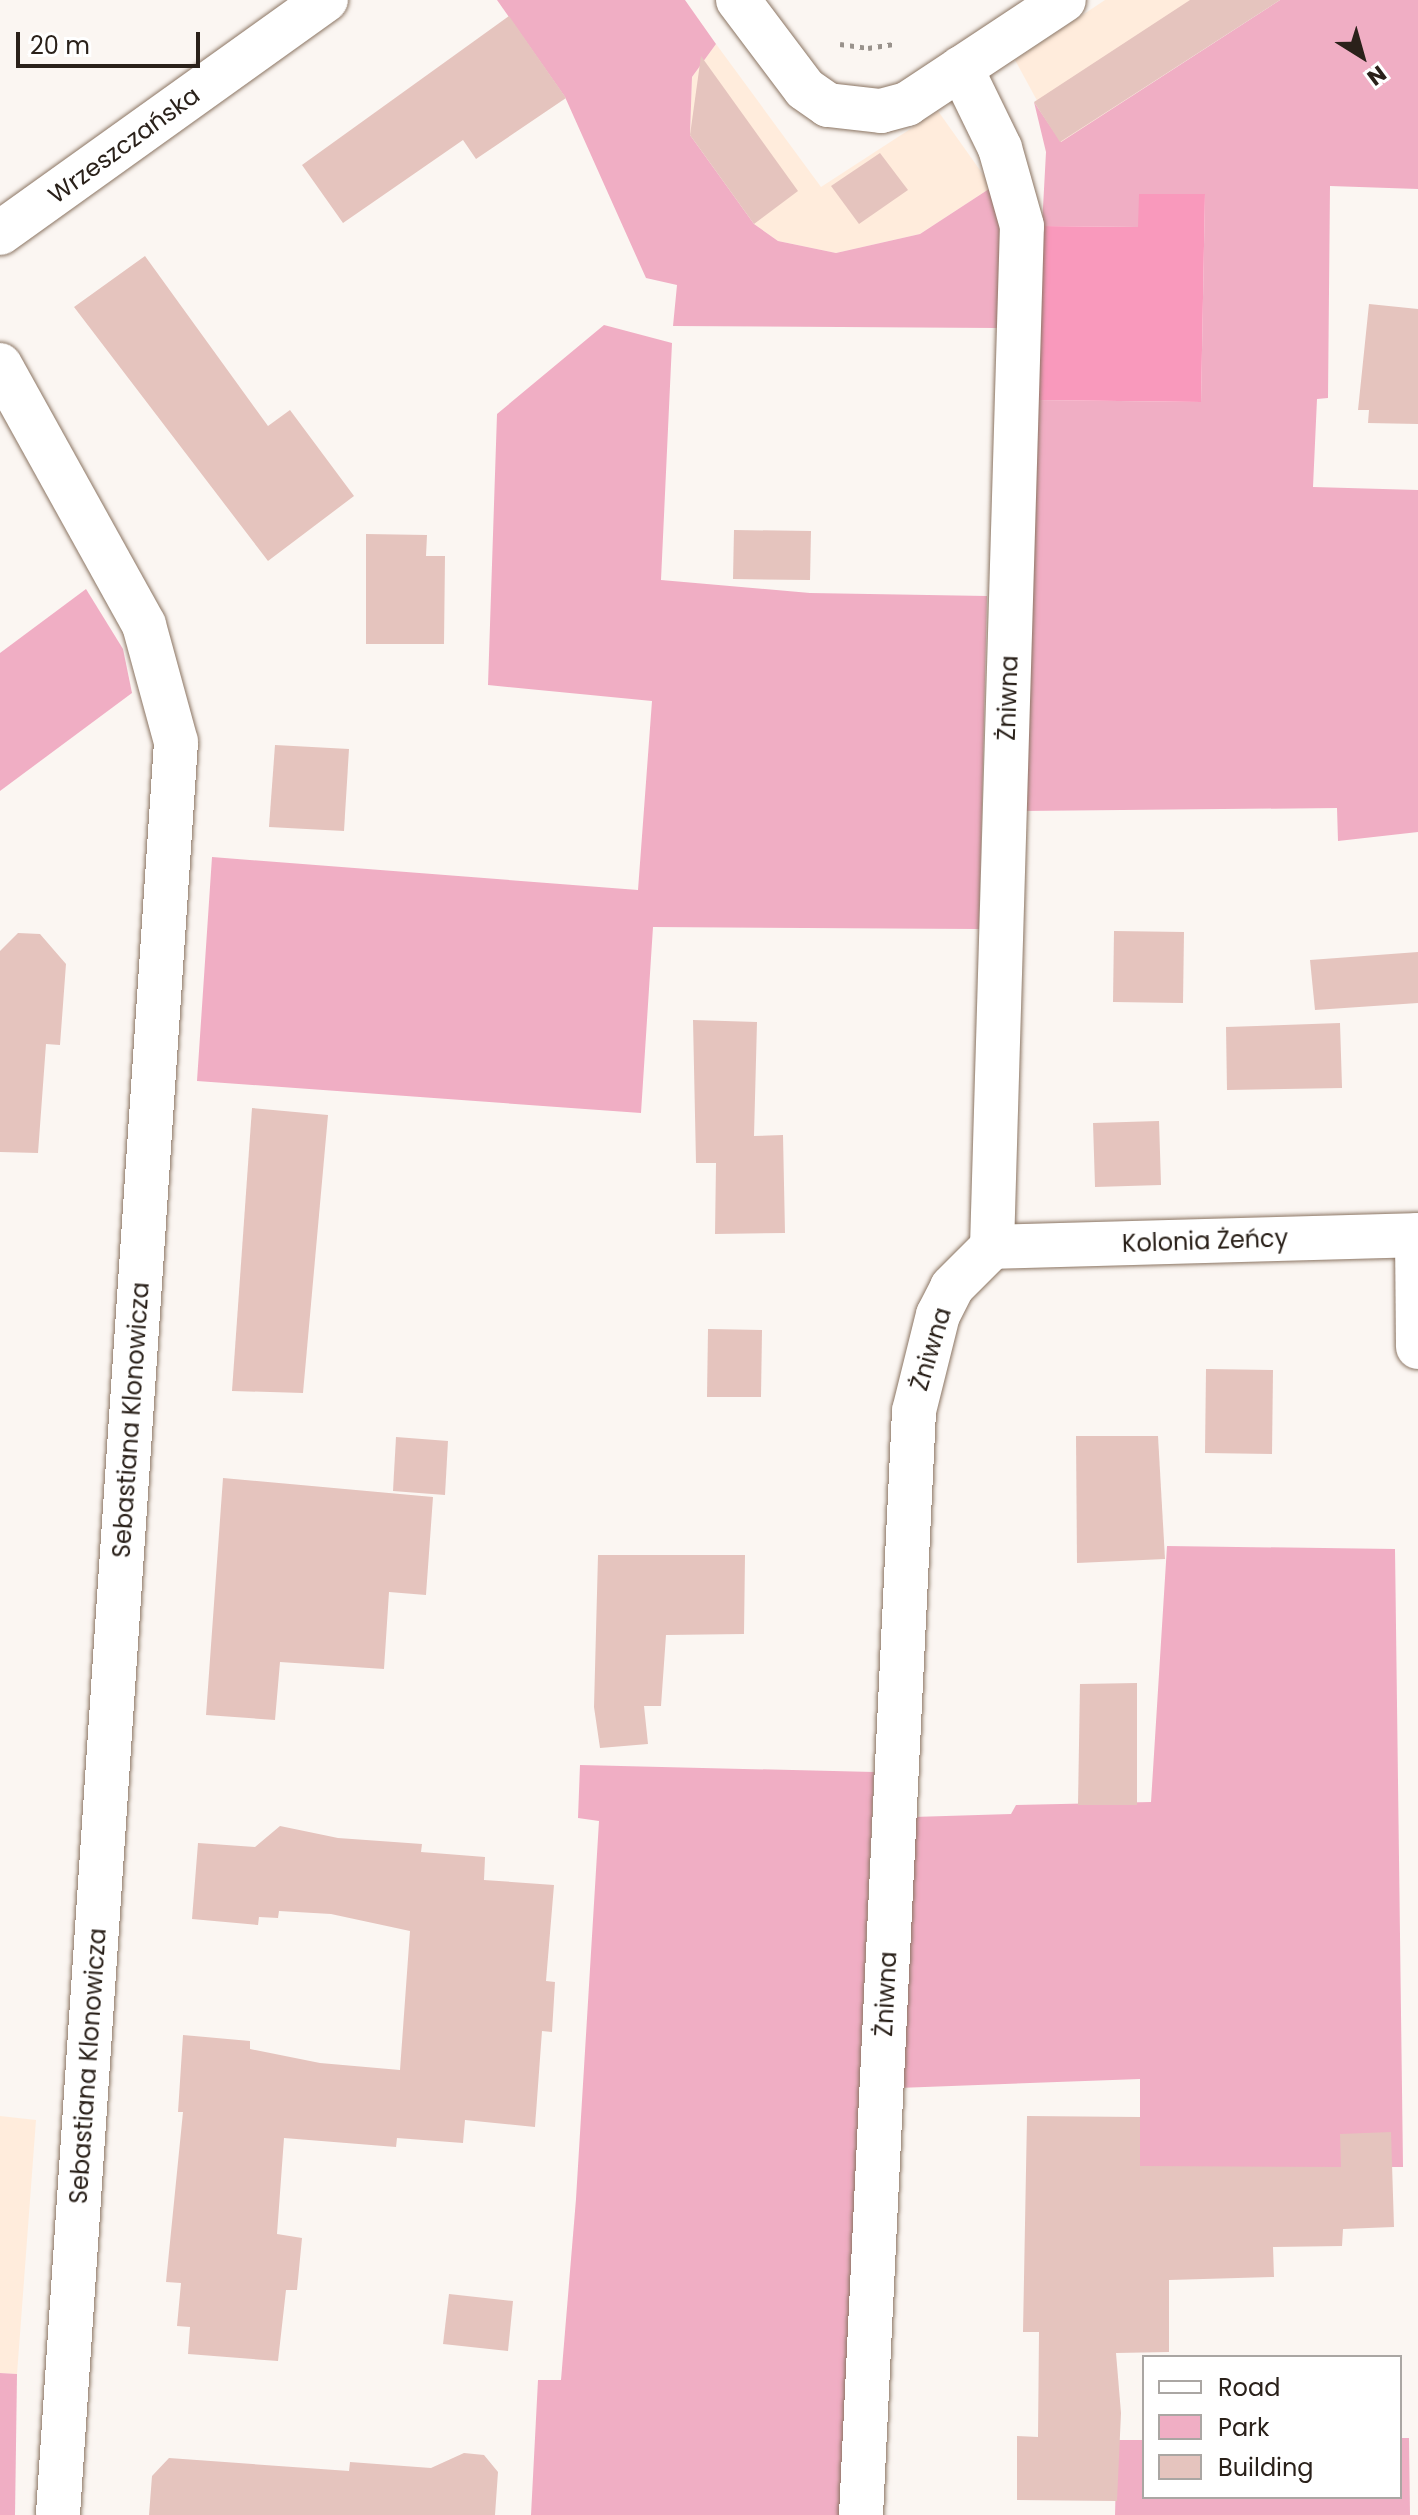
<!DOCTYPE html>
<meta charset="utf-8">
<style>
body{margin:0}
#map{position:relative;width:1418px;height:2515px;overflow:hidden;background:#fbf6f2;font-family:Poppins,sans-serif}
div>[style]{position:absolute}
.built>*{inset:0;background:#ffecdc}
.green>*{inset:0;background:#f0aec4}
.forest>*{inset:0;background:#f999bc}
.building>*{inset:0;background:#e5c4be}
.path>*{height:5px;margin-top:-2.5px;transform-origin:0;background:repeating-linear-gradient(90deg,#99928c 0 4px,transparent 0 10px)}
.roads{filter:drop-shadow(0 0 2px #8b7563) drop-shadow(0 0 2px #8b7563)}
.minor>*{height:44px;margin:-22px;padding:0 22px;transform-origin:22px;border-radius:22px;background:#fff}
span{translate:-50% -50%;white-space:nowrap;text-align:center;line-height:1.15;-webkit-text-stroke:6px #fff;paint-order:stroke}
.street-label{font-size:24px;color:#2a211a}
.legend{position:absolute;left:1142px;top:2355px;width:260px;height:144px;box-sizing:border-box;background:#fff;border:2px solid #aaa6a3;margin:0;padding:10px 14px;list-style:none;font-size:24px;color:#2a211a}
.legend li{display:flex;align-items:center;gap:16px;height:40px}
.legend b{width:40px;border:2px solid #aaa6a3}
.north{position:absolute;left:1322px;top:16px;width:80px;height:80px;-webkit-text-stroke:6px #fff;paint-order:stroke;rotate:143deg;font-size:22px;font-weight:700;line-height:32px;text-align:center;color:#2a211a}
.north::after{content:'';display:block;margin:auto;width:28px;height:36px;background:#2a211a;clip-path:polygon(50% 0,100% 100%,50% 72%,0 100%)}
.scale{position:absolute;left:16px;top:32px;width:184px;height:36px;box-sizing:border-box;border:4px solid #2a211a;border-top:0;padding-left:10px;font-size:24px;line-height:28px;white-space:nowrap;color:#2a211a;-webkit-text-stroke:6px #fff;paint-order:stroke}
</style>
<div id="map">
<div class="built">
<div style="clip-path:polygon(1105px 0,1279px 0,1060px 143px,1015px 60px)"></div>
<div style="clip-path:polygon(716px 44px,821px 187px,938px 111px,992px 187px,920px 234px,836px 253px,778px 241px,754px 224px,690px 135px,692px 77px)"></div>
<div style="clip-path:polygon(0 2116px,36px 2120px,17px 2374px,0 2373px)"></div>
</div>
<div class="green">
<div style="clip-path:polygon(497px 0,685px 0,716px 44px,692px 77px,690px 135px,754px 224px,778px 241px,836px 253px,920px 234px,992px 187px,1002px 216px,997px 328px,673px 326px,677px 285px,646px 278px,565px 97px)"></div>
<div style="clip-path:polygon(1280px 0,1418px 0,1418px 189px,1330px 186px,1328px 398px,1317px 399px,1313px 487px,1418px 490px,1418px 832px,1338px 841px,1337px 808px,1022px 811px,1037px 400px,1201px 402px,1205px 194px,1138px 227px,1042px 226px,1046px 152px,1034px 102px,1061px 142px)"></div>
<div style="clip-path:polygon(604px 325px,672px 343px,661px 580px,810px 593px,987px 596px,979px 929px,653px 927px,641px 1113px,197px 1081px,212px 857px,638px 890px,652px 701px,488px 685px,497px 414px)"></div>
<div style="clip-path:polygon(86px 589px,123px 649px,132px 693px,0 791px,0 653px)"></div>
<div style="clip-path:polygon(1167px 1546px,1395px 1549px,1403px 2167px,1131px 2167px,1140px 2138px,1140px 2079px,898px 2088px,913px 1817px,1011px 1814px,1016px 1805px,1151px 1802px)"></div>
<div style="clip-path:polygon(580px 1765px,874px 1772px,840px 2515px,531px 2515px,538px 2380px,561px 2380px,576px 2199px,599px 1821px,578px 1818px)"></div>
<div style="clip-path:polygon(0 2373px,17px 2374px,15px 2515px,0 2515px)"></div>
<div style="clip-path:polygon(1400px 2438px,1409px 2438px,1410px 2515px,1115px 2515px,1117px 2440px,1144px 2440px,1144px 2497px,1400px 2497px)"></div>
</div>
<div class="forest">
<div style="clip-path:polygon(1139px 194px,1205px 194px,1201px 402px,1037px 400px,1042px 226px,1138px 227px)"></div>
</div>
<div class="building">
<div style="clip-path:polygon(1190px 0,1280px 0,1060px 142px,1034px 102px)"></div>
<div style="clip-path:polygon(509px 16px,566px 98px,476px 159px,463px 140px,343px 223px,302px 165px)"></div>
<div style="clip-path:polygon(701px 56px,798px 191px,754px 224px,690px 135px)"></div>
<div style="clip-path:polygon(880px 153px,908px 190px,859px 224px,831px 186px)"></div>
<div style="clip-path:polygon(145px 256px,268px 426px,290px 410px,354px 496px,268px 561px,74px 307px)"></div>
<div style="clip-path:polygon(1369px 304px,1418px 309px,1418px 424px,1368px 423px,1369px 410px,1358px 410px)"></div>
<div style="clip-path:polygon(734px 530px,811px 531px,810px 580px,733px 579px)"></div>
<div style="clip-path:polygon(366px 534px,427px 535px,426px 556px,445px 556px,444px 644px,366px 644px)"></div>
<div style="clip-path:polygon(275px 745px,349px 749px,344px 831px,269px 827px)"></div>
<div style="clip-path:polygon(1114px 931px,1184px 932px,1183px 1003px,1113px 1002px)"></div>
<div style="clip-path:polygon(18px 933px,40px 934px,66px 964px,60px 1045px,46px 1044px,38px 1153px,0 1152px,0 951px)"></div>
<div style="clip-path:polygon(1418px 952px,1418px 1003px,1315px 1010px,1310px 960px)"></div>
<div style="clip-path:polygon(693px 1020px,757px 1022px,754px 1136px,783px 1135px,785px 1233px,715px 1234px,716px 1163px,696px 1163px)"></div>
<div style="clip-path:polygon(1340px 1023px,1342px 1088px,1227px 1090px,1226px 1027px)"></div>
<div style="clip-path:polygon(252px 1108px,328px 1115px,303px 1393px,232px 1391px)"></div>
<div style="clip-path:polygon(1159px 1121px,1161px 1185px,1095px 1187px,1093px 1123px)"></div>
<div style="clip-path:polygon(708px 1329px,762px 1330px,761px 1397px,707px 1397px)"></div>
<div style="clip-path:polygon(1206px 1369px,1273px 1370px,1272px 1454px,1205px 1453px)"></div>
<div style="clip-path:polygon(1076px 1436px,1158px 1436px,1165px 1559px,1077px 1563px)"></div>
<div style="clip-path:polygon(396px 1437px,448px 1441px,445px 1495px,393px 1491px)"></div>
<div style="clip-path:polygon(223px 1478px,433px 1497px,426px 1595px,389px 1592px,384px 1669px,280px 1662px,275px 1720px,206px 1715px)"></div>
<div style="clip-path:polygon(598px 1555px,745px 1555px,744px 1634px,666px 1635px,661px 1706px,644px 1706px,648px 1744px,600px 1748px,594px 1707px)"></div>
<div style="clip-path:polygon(1137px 1683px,1137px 1805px,1078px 1805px,1080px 1684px)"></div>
<div style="clip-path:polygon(280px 1826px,338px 1838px,422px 1844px,421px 1852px,485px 1857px,484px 1880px,554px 1885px,546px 1981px,555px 1982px,552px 2032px,542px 2031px,535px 2127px,465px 2120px,463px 2143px,397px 2138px,396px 2147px,284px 2138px,277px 2234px,302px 2238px,297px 2290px,286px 2290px,278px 2361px,188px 2354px,190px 2327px,177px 2326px,181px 2283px,166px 2282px,183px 2112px,178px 2112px,183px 2035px,250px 2041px,250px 2049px,320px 2063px,400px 2070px,410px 1931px,331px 1914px,279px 1911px,278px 1918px,259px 1917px,258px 1925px,192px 1919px,198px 1843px,255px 1847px)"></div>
<div style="clip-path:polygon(1027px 2116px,1140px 2117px,1140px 2166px,1341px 2167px,1340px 2134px,1391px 2132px,1394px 2227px,1343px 2229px,1342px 2246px,1273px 2247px,1274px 2277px,1169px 2280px,1169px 2352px,1116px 2353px,1121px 2413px,1117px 2501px,1017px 2500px,1017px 2436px,1038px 2437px,1039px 2332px,1023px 2332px)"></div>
<div style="clip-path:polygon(449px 2294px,513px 2301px,508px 2351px,443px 2344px)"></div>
<div style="clip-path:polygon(464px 2453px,484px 2455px,498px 2472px,495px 2515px,149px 2515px,152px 2476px,169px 2458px,349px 2471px,350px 2462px,431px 2468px)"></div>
</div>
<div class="path">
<div style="left:840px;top:44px;width:28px;rotate:8deg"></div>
<div style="left:868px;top:48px;width:26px;rotate:-9deg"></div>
</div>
<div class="roads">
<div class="minor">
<div style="left:738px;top:0;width:111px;rotate:53deg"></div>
<div style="left:805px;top:89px;width:28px;rotate:35deg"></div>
<div style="left:828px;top:105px;width:53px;rotate:6.5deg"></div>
<div style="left:881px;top:111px;width:27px;rotate:-15deg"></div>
<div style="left:907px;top:104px;width:188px;rotate:-33.5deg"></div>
<div style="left:0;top:233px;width:401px;rotate:-35.6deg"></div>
<div style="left:0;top:365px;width:297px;rotate:61deg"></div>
<div style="left:144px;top:625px;width:121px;rotate:74.7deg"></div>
<div style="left:176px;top:742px;width:1777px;rotate:93.81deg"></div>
<div style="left:1417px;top:1235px;width:112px;rotate:89.5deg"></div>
<div style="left:992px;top:1247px;width:426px;rotate:-1.6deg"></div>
<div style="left:861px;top:2515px;width:1105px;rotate:-87.25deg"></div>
<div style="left:914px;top:1411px;width:99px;rotate:-76deg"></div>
<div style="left:938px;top:1315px;width:31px;rotate:-63deg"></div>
<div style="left:952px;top:1287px;width:57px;rotate:-45deg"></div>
<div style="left:992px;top:1247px;width:1021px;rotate:-88.32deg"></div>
<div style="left:1022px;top:226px;width:81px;rotate:-105.8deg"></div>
<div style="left:1000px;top:148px;width:89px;rotate:-116deg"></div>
</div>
</div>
<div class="street-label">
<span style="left:124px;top:145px;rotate:-36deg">Wrzeszczańska</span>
<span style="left:1008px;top:698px;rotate:-88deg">Żniwna</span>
<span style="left:1205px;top:1241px;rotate:-2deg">Kolonia Żeńcy</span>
<span style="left:931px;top:1349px;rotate:-73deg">Żniwna</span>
<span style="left:131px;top:1420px;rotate:-86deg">Sebastiana Klonowicza</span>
<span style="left:886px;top:1994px;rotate:-87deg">Żniwna</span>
<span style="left:88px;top:2066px;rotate:-86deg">Sebastiana Klonowicza</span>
</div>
<ul class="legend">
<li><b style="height:10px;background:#fff"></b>Road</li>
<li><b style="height:22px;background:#f0aec4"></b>Park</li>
<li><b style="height:22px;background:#e5c4be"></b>Building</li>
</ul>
<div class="north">N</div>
<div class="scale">20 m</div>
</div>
